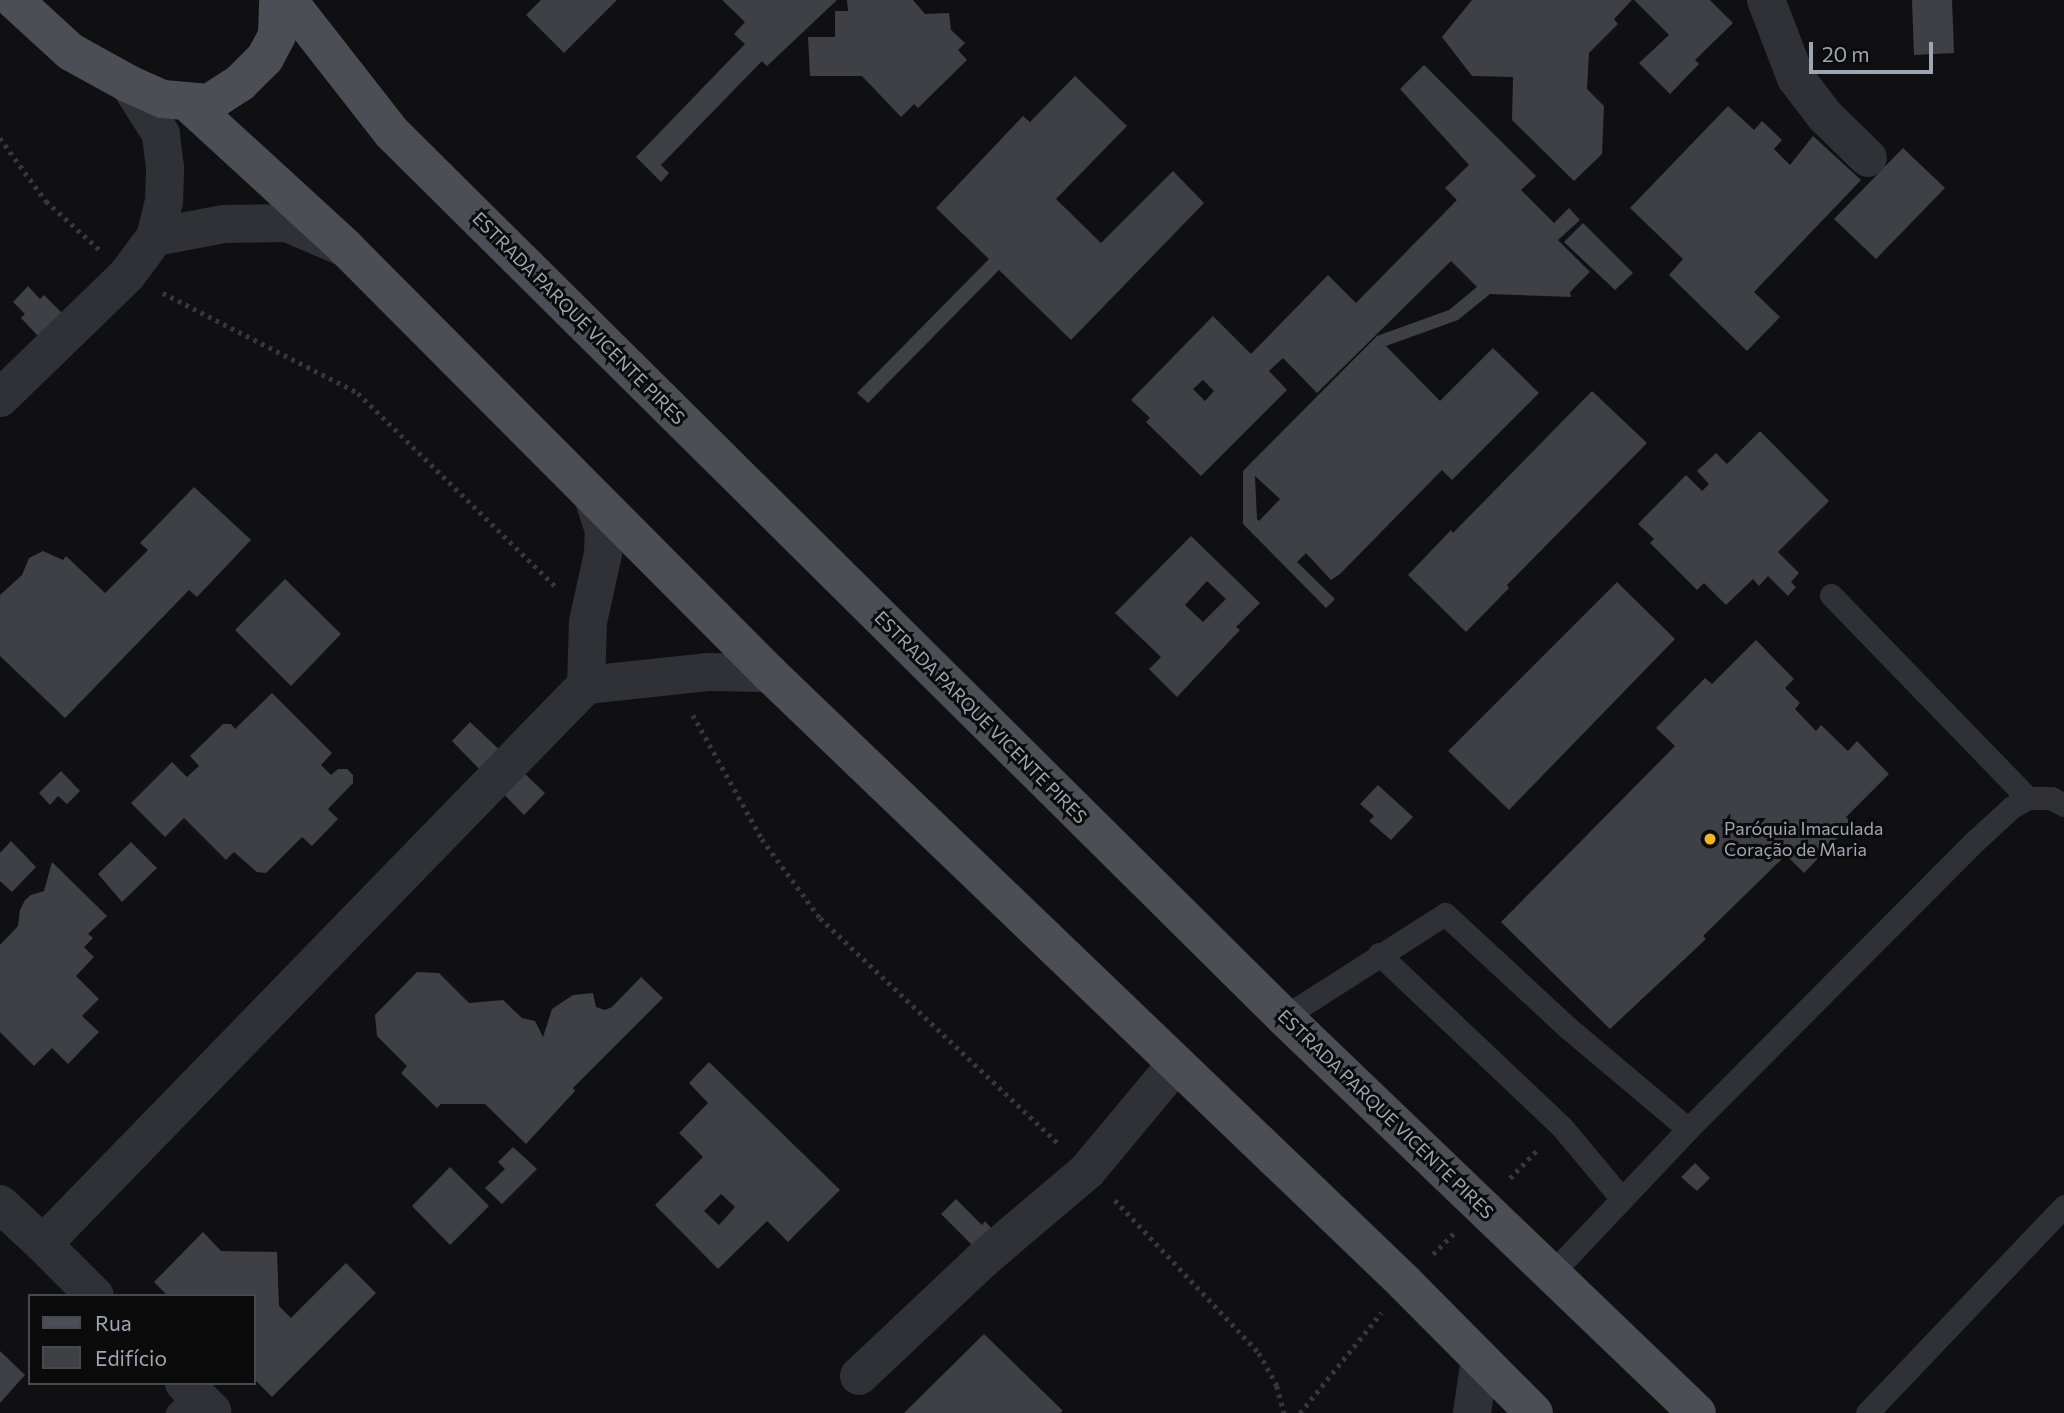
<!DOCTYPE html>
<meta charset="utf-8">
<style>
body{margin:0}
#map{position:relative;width:2064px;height:1413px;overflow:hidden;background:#100f11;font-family:Commissioner,sans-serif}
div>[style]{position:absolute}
.building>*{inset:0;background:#3f4046}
.path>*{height:4.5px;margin-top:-2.25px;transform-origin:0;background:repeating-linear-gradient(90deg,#36383d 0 3.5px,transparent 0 8.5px)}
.service>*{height:23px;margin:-11.5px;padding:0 11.5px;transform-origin:11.5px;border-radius:11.5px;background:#303136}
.minor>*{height:38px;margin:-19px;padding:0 19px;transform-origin:19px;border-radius:19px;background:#303136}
.tertiary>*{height:38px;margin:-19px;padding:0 19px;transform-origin:19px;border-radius:19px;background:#303136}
.primary>*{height:38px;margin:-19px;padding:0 19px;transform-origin:19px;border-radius:19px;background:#4c4e55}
.dots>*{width:19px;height:19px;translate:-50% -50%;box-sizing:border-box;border:4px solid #0b0b0c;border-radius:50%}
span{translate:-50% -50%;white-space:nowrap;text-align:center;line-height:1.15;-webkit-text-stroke:6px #0b0b0c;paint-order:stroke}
.street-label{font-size:18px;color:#a0a5b2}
.poi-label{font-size:18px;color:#a0a5b2}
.left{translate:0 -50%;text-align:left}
.legend{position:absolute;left:28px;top:1294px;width:228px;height:91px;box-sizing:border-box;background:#0b0b0c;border:2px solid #47494e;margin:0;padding:9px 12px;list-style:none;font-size:21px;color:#a0a5b2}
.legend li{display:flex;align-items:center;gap:14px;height:35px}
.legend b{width:35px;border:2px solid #47494e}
.scale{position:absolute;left:1809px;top:42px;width:124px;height:32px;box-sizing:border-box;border:4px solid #a0a5b2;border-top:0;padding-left:9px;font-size:21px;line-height:24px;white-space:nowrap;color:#a0a5b2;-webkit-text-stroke:5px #0b0b0c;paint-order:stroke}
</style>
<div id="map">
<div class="building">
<div style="clip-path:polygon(541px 0,617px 0,564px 53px,526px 15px)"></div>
<div style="clip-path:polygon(722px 0,837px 0,767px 66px,762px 61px,661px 165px,669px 173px,661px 182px,636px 157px,745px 44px,734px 34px,745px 22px)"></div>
<div style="clip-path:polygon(847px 0,913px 0,925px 14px,949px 13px,951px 30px,965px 43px,958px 50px,967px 60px,918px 108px,914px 104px,901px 117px,862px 76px,810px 76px,808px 37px,835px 37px,835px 11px,848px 11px)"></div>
<div style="clip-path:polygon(1472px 0,1632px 0,1614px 19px,1618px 24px,1589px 53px,1587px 89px,1604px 106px,1602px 154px,1574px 181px,1512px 120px,1513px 77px,1472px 76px,1442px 37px)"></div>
<div style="clip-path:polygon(1634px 0,1710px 0,1733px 23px,1695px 60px,1699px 64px,1670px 94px,1639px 63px,1669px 35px)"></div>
<div style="clip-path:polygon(1912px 0,1952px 0,1954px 53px,1914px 55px)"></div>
<div style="clip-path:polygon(evenodd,1424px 65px,1536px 176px,1521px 190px,1554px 223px,1569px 208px,1580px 220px,1558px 240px,1590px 272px,1570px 292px,1571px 297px,1490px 294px,1458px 320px,1386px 346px,1440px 401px,1493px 348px,1539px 393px,1452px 480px,1442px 470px,1340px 574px,1331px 580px,1306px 553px,1297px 562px,1335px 599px,1326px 608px,1243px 524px,1243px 471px,1377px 336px,1449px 310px,1477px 287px,1451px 261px,1317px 393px,1283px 358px,1269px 371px,1287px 390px,1201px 476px,1146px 422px,1150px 418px,1131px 400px,1213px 316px,1251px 354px,1328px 275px,1356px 303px,1457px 200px,1445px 188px,1469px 165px,1400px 89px,1424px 65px,1203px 380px,1214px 391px,1205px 401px,1193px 389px,1203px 380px,1424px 65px,1255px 476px,1280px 499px,1259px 521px,1257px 519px,1255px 476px)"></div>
<div style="clip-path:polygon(1075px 76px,1127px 126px,1056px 199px,1101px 243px,1173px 171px,1204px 203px,1071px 340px,999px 270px,868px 403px,857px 393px,989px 259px,936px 208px,1023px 116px,1030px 122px)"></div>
<div style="clip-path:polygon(1728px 106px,1754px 130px,1762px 121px,1782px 140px,1774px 149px,1790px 165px,1813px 136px,1861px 180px,1754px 292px,1780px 317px,1747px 351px,1669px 275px,1683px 259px,1630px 208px)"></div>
<div style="clip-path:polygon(1903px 148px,1945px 188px,1876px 259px,1834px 219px)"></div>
<div style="clip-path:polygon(1583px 223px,1633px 273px,1615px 290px,1564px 242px)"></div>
<div style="clip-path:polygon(28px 286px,40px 299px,44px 295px,63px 314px,39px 337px,21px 318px,25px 314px,13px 302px)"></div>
<div style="clip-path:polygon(1592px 391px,1647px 443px,1507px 585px,1509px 588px,1466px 632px,1408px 575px,1451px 530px,1453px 533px)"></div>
<div style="clip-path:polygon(1760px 431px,1829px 501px,1778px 552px,1799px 573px,1791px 582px,1796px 587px,1788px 596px,1768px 576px,1759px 586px,1753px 579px,1726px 605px,1704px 583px,1697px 590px,1650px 543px,1654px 539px,1638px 524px,1686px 475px,1702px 491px,1709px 484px,1697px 471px,1716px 453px,1727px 464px)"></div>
<div style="clip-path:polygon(194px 487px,251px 540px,197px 597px,189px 590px,65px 718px,0 656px,0 595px,22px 575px,29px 558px,43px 551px,63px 560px,66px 556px,105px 593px,148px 550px,140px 543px)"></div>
<div style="clip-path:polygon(evenodd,1191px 536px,1260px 603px,1236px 627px,1240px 630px,1177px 697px,1149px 669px,1161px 657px,1115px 613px,1191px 536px,1207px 581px,1226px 599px,1203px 622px,1185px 605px,1207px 581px)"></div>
<div style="clip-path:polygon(285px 579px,341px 634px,291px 686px,235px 630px)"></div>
<div style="clip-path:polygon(1617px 582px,1675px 639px,1509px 810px,1448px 751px)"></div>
<div style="clip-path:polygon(1756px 640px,1794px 679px,1785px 688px,1800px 703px,1795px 709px,1816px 731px,1821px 725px,1848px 751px,1857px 741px,1889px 774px,1846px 817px,1852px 823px,1804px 873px,1786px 855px,1703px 936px,1706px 939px,1610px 1029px,1501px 922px,1675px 746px,1656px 728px,1705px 678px,1712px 684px)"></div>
<div style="clip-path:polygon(272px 693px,332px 753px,321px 765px,331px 775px,338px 769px,347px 769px,353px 775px,353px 783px,328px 809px,338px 819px,312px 846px,302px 837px,266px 873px,257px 872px,234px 852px,226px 860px,184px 818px,165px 837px,131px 803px,172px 762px,187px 777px,199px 766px,190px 756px,223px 724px,231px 724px,235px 729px)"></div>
<div style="clip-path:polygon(470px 722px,545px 793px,524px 815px,452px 741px)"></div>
<div style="clip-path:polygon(61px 771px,80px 791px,67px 804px,58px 796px,50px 805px,39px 793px)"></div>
<div style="clip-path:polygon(1378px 785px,1413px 817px,1391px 840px,1369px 821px,1374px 816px,1360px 804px)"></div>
<div style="clip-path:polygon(11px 841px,36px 867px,12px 892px,0 881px,0 853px)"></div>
<div style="clip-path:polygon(131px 842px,157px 868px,122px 902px,98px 874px)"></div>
<div style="clip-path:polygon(52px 862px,107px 916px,88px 934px,93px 938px,84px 947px,94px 957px,76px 976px,99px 999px,82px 1016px,99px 1032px,68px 1064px,52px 1048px,34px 1066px,0 1032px,0 945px,18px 926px,20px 910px,25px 900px,31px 895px,44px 891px)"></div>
<div style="clip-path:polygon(417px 972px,439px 973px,469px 1003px,503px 1000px,522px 1018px,535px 1021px,543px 1037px,552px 1009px,573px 995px,593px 993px,596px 1007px,605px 1010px,612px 1007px,641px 977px,663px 998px,573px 1088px,575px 1091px,526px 1144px,485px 1104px,441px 1104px,437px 1108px,401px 1073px,407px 1066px,377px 1036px,375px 1015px)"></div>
<div style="clip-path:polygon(evenodd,709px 1062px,840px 1190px,788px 1242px,767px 1221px,718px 1269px,655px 1205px,703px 1157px,679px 1133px,708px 1103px,689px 1083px,709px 1062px,721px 1194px,735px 1207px,719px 1225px,704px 1211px,721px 1194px)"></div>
<div style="clip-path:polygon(513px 1147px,537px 1169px,502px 1204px,485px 1188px,505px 1169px,498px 1162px)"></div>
<div style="clip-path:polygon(1695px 1163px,1710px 1178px,1697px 1191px,1681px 1177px)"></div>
<div style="clip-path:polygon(450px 1167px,489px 1206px,450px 1245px,412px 1206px)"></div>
<div style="clip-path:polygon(956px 1199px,982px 1225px,985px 1221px,992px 1229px,974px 1247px,941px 1214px)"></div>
<div style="clip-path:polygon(203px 1232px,221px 1251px,277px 1252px,279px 1306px,291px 1318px,346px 1263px,376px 1293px,272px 1397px,254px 1379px,254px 1296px,168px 1296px,154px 1282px)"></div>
<div style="clip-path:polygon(984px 1334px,1060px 1408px,1063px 1411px,1060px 1413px,904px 1413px)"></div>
<div style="clip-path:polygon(0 1351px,25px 1375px,0 1403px)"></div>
</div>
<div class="path">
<div style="left:0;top:138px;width:78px;rotate:53.9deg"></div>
<div style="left:46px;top:201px;width:72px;rotate:42.2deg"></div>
<div style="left:163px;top:293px;width:219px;rotate:27.1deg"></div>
<div style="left:358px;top:393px;width:276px;rotate:44.4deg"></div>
<div style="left:693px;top:715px;width:142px;rotate:60.9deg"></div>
<div style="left:762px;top:839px;width:98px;rotate:53.7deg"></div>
<div style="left:820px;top:918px;width:329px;rotate:43.4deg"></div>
<div style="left:1510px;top:1178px;width:40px;rotate:-46deg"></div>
<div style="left:1115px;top:1200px;width:210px;rotate:46.7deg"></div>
<div style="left:1259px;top:1353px;width:38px;rotate:61deg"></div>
<div style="left:1277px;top:1386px;width:28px;rotate:75deg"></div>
<div style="left:1433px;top:1254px;width:30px;rotate:-45deg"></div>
<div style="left:1300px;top:1413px;width:129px;rotate:-51deg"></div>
</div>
<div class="service">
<div style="left:1831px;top:595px;width:283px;rotate:45.9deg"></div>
<div style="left:1379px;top:954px;width:250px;rotate:43.4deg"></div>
<div style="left:1561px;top:1126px;width:95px;rotate:50.1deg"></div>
<div style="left:1284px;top:1017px;width:191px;rotate:-32.6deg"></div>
<div style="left:1445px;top:914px;width:166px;rotate:42.8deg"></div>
<div style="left:1567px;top:1027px;width:158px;rotate:40.1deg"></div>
<div style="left:1552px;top:1273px;width:198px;rotate:-46.6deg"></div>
<div style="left:1688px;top:1129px;width:407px;rotate:-45.1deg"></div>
<div style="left:1975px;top:841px;width:50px;rotate:-42.6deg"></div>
<div style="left:2012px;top:807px;width:18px;rotate:-29deg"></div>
<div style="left:2028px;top:798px;width:23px"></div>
<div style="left:2051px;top:798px;width:15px;rotate:28deg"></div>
<div style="left:177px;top:1413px;width:26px;rotate:-43deg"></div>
<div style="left:1867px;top:1413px;width:286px;rotate:-46.4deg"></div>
</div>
<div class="minor">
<div style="left:1766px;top:0;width:84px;rotate:69deg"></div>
<div style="left:1796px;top:78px;width:48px;rotate:52.7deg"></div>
<div style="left:1825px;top:116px;width:60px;rotate:44.3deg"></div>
<div style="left:155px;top:237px;width:70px;rotate:-10.7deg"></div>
<div style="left:224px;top:224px;width:63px;rotate:-0.9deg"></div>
<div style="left:287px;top:223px;width:61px;rotate:23.2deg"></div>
<div style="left:0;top:398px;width:177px;rotate:-44.1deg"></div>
<div style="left:127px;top:275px;width:47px;rotate:-53.6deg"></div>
<div style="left:155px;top:237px;width:36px;rotate:-76deg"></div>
<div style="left:164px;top:202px;width:34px;rotate:-88deg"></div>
<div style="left:165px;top:168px;width:34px;rotate:-97deg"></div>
<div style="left:161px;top:134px;width:59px;rotate:-122.6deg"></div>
<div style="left:586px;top:685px;width:63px;rotate:-88.2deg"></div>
<div style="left:588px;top:622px;width:70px;rotate:-77.6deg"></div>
<div style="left:603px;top:554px;width:23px;rotate:-88deg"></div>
<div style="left:604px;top:531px;width:33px;rotate:-108deg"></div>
<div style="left:0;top:1204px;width:59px;rotate:42.9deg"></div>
<div style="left:95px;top:1296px;width:74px;rotate:-135deg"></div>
<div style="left:43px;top:1244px;width:779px;rotate:-45.83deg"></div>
<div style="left:586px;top:685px;width:122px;rotate:-6.1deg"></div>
<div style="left:707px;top:672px;width:62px;rotate:0.9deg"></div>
<div style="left:859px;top:1376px;width:169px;rotate:-43.3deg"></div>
<div style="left:982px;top:1260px;width:138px;rotate:-40.3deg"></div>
<div style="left:1087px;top:1171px;width:139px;rotate:-50.2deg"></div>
<div style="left:184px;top:1383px;width:40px;rotate:45deg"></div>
</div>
<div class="tertiary">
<div style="left:1472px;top:1413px;width:55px;rotate:-81.6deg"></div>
</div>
<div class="primary">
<div style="left:14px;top:0;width:77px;rotate:42.4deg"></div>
<div style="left:71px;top:52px;width:66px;rotate:28.9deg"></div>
<div style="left:129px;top:84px;width:37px;rotate:24deg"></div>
<div style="left:163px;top:99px;width:46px;rotate:5deg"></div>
<div style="left:209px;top:103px;width:37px;rotate:-33deg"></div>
<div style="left:240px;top:83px;width:35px;rotate:-45deg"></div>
<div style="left:265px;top:58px;width:26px;rotate:-62deg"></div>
<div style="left:277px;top:35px;width:35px;rotate:-88deg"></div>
<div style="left:288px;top:0;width:169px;rotate:52deg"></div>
<div style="left:392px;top:133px;width:1256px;rotate:44.74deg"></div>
<div style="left:1284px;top:1017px;width:572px;rotate:43.8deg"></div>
<div style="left:187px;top:102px;width:214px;rotate:42.5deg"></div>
<div style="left:345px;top:247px;width:601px;rotate:45.13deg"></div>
<div style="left:769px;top:673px;width:881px;rotate:43.8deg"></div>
<div style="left:1405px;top:1283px;width:183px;rotate:45.2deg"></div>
</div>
<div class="dots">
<div style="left:1710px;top:839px;background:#f4b425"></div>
</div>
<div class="street-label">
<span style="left:579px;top:318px;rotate:45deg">ESTRADA PARQUE VICENTE PIRES</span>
<span style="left:981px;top:717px;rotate:45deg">ESTRADA PARQUE VICENTE PIRES</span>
<span style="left:1386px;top:1114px;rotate:44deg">ESTRADA PARQUE VICENTE PIRES</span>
</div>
<div class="poi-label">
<span class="left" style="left:1724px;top:839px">Paróquia Imaculada<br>Coração de Maria</span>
</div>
<ul class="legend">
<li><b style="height:9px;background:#4c4e55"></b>Rua</li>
<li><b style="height:19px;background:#3f4046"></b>Edifício</li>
</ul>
<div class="scale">20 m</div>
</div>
